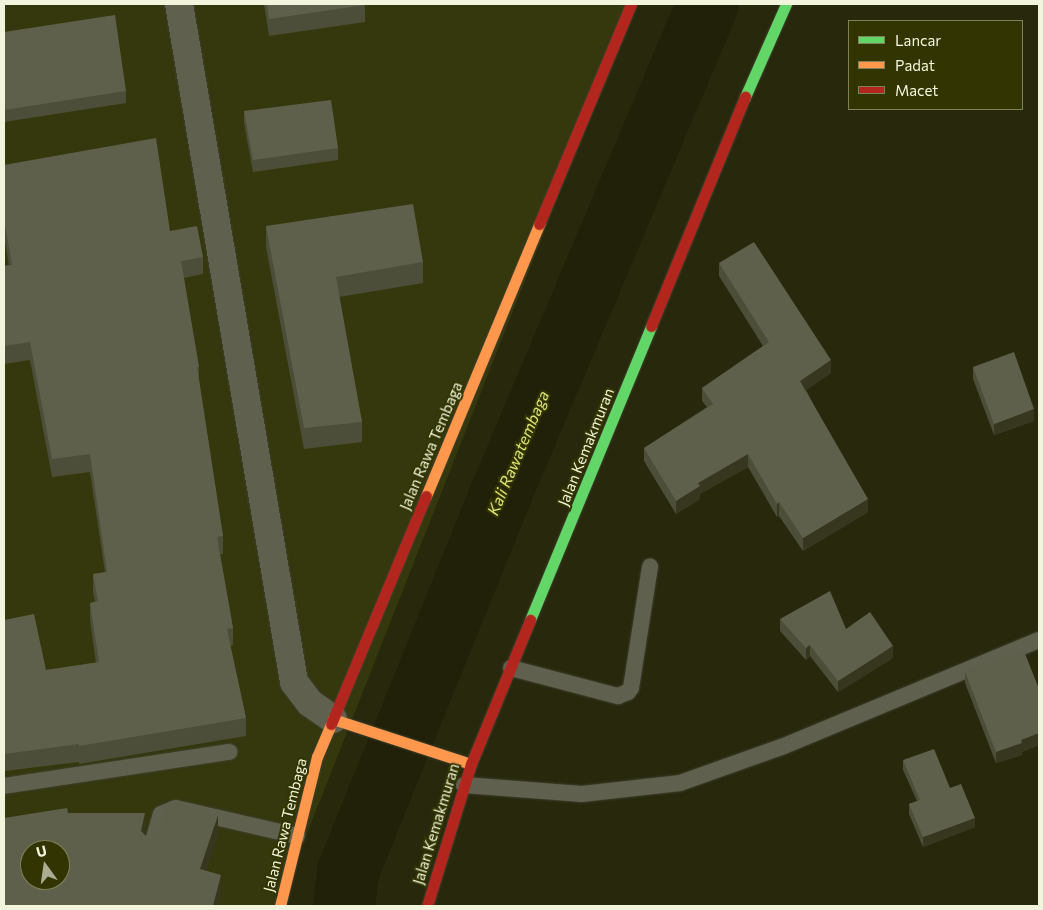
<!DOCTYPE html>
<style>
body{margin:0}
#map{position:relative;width:1043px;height:910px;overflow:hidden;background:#28280d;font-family:Commissioner,sans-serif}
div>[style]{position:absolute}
.built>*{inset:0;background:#35380d}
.river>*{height:62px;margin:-31px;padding:0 31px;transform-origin:31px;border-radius:31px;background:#202108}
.roads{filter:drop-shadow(0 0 1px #3e3f2d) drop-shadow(0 0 1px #3e3f2d)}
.lane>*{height:16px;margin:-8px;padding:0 8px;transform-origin:8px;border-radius:8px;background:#5f614e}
.street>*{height:28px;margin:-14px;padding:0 14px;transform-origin:14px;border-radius:14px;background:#5f614e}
.fast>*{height:11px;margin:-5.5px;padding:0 5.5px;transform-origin:5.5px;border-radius:5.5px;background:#63d668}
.slow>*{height:11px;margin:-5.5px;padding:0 5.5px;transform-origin:5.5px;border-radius:5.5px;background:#ff974d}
.jam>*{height:11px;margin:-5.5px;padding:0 5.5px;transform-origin:5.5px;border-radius:5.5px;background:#b3261e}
.wall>*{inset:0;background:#4d4e39}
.shaded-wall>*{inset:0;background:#373720}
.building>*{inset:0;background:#5f604b}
span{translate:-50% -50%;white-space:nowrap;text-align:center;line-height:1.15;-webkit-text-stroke:4px #323401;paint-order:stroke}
.street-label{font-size:15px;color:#f2f5db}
.water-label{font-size:16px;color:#dce475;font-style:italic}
.frame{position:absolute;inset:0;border:5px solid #f2f5db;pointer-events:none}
.legend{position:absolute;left:848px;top:20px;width:175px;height:90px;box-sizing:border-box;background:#323401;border:1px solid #7f8158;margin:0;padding:6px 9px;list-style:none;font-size:15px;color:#f2f5db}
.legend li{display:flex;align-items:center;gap:10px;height:25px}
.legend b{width:25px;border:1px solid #7f8158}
.north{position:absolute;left:20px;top:840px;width:50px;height:50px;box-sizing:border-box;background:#323401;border:1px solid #7f8158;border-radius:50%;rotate:346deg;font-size:14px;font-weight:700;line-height:20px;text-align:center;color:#f2f5db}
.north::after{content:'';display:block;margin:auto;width:18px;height:22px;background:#abad93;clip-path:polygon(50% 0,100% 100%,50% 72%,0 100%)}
</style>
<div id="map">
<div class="built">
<div style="clip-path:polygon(evenodd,4px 4px,634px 4px,282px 897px,280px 906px,4px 906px,4px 4px,30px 850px,60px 850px,60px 880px,30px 880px,30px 850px)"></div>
</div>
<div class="river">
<div style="left:344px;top:906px;width:34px;rotate:-83deg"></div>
<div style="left:348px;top:872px;width:385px;rotate:-68deg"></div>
<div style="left:492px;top:515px;width:555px;rotate:-67.09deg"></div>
</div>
<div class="roads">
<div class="lane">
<div style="left:511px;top:668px;width:111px;rotate:14.7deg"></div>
<div style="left:618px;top:696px;width:11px;rotate:-22deg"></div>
<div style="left:628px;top:692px;width:5px;rotate:-53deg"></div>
<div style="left:631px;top:688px;width:123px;rotate:-81.1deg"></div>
<div style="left:464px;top:785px;width:118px;rotate:4.4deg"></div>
<div style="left:582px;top:794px;width:99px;rotate:-6.4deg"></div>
<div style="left:680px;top:783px;width:110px;rotate:-19.6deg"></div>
<div style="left:784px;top:746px;width:276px;rotate:-22.6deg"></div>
<div style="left:4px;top:786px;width:228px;rotate:-8.6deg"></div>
<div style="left:151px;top:848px;width:35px;rotate:-74deg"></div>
<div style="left:161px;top:814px;width:16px;rotate:-22deg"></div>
<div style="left:176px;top:808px;width:124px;rotate:13deg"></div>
</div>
<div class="street">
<div style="left:179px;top:4px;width:688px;rotate:80.37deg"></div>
<div style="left:294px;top:682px;width:26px;rotate:53deg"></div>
<div style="left:310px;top:703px;width:28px;rotate:35deg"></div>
</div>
<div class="fast">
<div style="left:745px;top:97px;width:102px;rotate:-66.2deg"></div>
<div style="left:530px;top:620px;width:318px;rotate:-67.6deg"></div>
</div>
<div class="slow">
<div style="left:426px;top:496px;width:295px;rotate:-67.4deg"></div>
<div style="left:333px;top:719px;width:145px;rotate:18.1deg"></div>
<div style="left:280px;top:906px;width:154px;rotate:-76.1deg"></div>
<div style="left:317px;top:757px;width:36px;rotate:-67deg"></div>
</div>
<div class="jam">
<div style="left:539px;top:224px;width:238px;rotate:-67.3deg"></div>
<div style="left:651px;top:326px;width:248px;rotate:-67.7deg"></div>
<div style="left:331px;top:724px;width:247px;rotate:-67.4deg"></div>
<div style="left:427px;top:906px;width:149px;rotate:-72.8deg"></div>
<div style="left:471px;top:764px;width:156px;rotate:-67.7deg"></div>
</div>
</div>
<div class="wall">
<div style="clip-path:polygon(264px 4px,365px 4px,365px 22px,269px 36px)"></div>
<div style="clip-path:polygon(4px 32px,126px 91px,126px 103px,4px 122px)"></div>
<div style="clip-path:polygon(244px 111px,338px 148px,338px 160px,253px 172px,244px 123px)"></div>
<div style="clip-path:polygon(4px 165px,170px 231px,203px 257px,203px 274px,184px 278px,199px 367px,199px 379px,223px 536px,223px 554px,220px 554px,233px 628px,233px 645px,230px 646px,246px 718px,246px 736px,79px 764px,79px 762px,4px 771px,4px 620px,46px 670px,96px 663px,90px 620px,90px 603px,95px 602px,93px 592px,93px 574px,105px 572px,90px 472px,52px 477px,30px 360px,4px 364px,4px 266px,9px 265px,4px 236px)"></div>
<div style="clip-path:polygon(266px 226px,423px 262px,423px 283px,339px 297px,362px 422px,362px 442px,304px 449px,266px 247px)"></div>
<div style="clip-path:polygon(719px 263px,831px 373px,806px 390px,868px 512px,803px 551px,779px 516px,777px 517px,748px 467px,700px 494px,700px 499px,676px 514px,644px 461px,644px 448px,707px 407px,702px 401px,702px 388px,763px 346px,719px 276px)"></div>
<div style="clip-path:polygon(973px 367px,1034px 421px,994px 435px,973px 379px)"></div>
<div style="clip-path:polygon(780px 619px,846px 629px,893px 658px,838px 692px,810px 656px,806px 660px,780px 631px)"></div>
<div style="clip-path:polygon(991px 662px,1039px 689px,1039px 745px,1022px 752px,1022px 755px,996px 763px,965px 683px,965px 672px)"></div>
<div style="clip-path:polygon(903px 760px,950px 788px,975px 827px,923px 847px,909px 814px,909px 804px,917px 801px,903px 770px)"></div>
</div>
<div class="shaded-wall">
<div style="clip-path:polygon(831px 360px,831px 373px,800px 394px,800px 381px)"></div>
<div style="clip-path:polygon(1034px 409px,1034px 421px,994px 435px,994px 424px)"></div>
<div style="clip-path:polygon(748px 454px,748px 467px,700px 494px,700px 499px,676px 514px,676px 501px,698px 483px)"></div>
<div style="clip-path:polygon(868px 499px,868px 512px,803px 551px,803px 538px)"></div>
<div style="clip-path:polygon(779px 502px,779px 516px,777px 517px,777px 504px)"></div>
<div style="clip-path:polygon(810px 645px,810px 656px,806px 660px,806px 648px)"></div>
<div style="clip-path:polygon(893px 646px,893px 658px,838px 692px,838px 681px)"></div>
<div style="clip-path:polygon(1039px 733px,1039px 745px,1022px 752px,1022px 755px,996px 763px,996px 752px,1021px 740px)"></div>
<div style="clip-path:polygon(145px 813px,145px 833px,141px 851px,141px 831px)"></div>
<div style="clip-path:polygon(218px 815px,218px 835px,200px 889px,200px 869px)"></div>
<div style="clip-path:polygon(975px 818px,975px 827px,923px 847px,923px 837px)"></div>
<div style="clip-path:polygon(221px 875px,221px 895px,218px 906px,213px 906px)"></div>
</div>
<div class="building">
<div style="clip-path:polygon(267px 4px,365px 4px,365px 5px,269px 19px)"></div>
<div style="clip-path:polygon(115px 15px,126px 91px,4px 110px,4px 32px)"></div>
<div style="clip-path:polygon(331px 100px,338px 148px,253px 160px,244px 111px)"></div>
<div style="clip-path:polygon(156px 138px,170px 231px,197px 226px,203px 257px,181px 261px,199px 367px,197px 367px,223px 536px,217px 537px,233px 628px,227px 629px,246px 718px,79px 746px,79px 744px,4px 754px,4px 620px,34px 614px,46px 670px,99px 662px,90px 603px,98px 601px,93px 574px,107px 572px,90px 454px,52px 459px,30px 342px,4px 346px,4px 266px,12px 265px,4px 219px,4px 165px)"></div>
<div style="clip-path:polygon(413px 204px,423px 262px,336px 277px,362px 422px,304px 428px,266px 226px)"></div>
<div style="clip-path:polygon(754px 242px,831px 360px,800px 381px,868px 499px,803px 538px,779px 502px,777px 504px,748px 454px,698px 483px,700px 486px,676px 501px,644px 448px,713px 404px,702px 388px,769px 342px,719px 263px)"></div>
<div style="clip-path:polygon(1014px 352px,1034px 409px,994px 424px,973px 367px)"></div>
<div style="clip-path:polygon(830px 591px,846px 629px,870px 612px,893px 646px,838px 681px,810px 645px,806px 648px,780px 619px)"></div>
<div style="clip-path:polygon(1024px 651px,1039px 689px,1039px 733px,1021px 740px,1022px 743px,996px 752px,965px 672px,991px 661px,991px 662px)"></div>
<div style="clip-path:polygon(934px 749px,950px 788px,961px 784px,975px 818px,923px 837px,909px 804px,920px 800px,903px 760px)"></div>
<div style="clip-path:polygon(evenodd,171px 801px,218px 815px,200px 869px,221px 875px,213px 906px,4px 906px,4px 818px,67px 808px,68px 813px,145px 813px,141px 831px,148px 838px,153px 838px,160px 832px,169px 802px,171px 801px,30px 850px,60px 850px,60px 880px,30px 880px,30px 850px)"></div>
</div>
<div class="street-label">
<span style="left:431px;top:446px;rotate:-67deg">Jalan Rawa Tembaga</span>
<span style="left:586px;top:447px;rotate:-68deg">Jalan Kemakmuran</span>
<span style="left:436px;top:824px;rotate:-73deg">Jalan Kemakmuran</span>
<span style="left:285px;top:825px;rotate:-76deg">Jalan Rawa Tembaga</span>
</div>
<div class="water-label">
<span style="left:518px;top:453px;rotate:-67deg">Kali Rawatembaga</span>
</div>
<div class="frame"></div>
<ul class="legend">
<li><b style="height:6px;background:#63d668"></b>Lancar</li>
<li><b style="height:6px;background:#ff974d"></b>Padat</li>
<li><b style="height:6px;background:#b3261e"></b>Macet</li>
</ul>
<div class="north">U</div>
</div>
